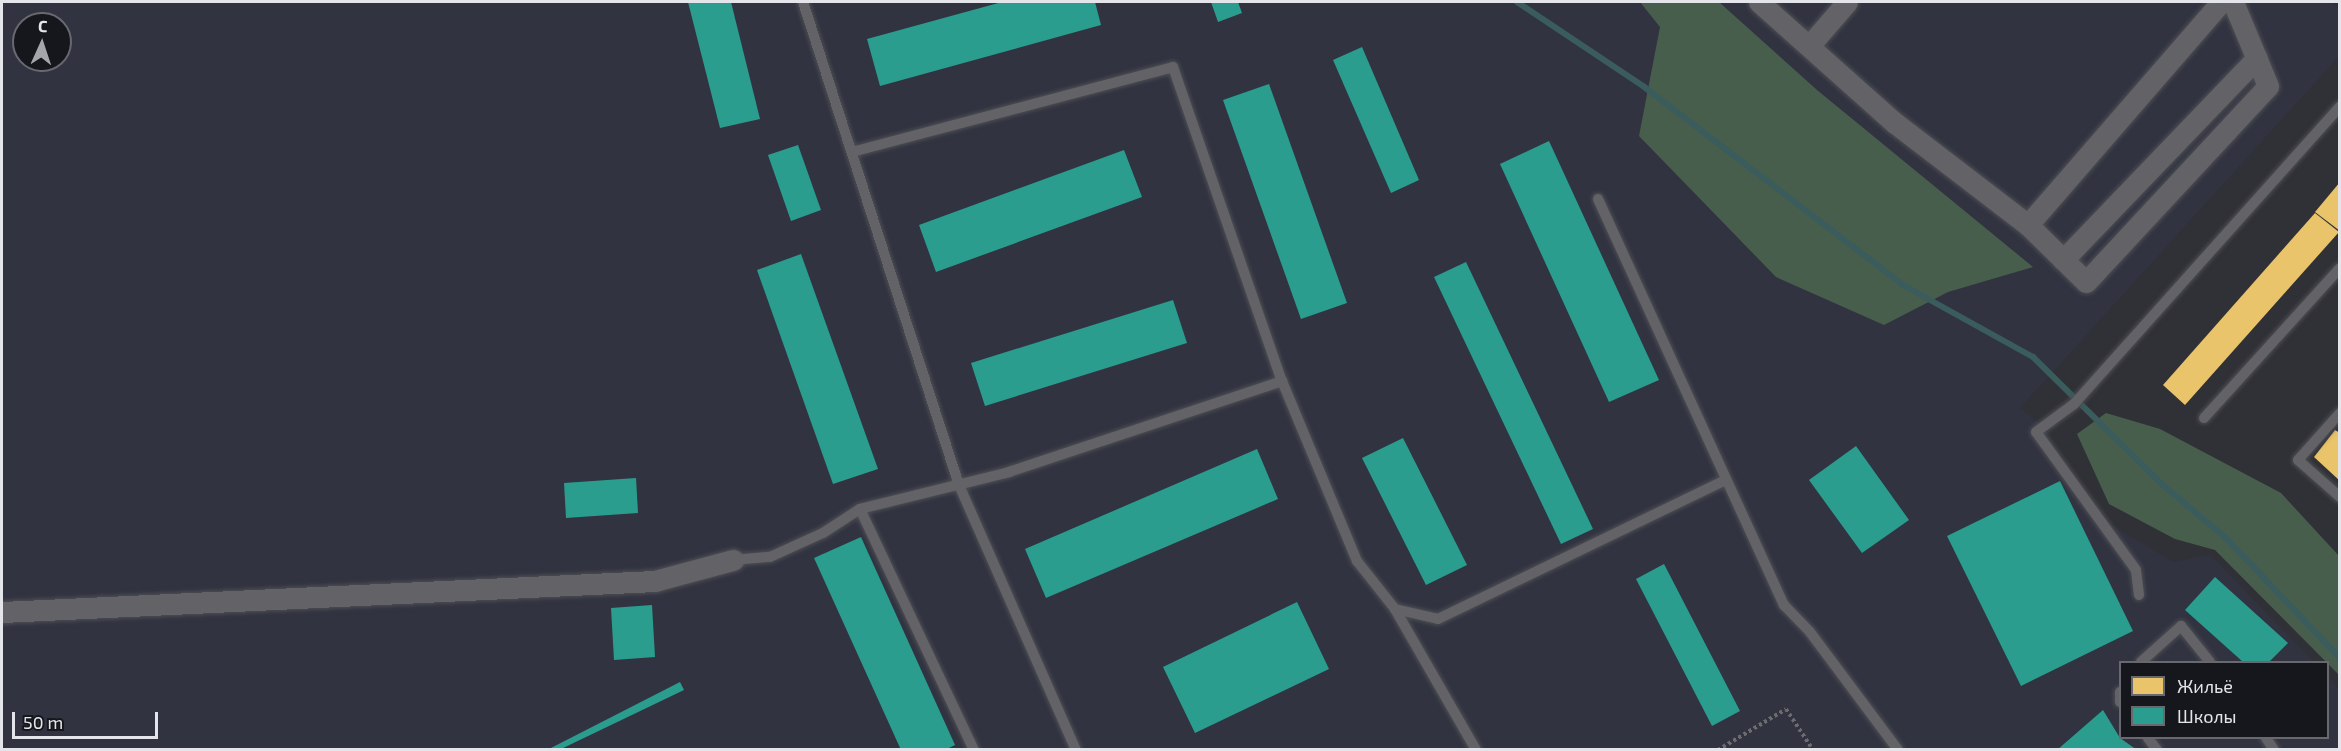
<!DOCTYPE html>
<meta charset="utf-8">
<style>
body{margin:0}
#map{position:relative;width:2341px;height:751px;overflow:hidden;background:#303136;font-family:"Exo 2",sans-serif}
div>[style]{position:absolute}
.built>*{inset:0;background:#313341}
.forest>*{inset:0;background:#485e4d}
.homes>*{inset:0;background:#e9c46a}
.schools>*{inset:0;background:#2a9d8f}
.stream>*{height:6px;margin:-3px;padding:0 3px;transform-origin:3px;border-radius:3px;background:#3a5c5c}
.path>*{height:4px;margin-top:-2px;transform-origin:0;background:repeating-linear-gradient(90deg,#6c6c70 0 3px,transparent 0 6px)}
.roads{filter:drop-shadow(0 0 2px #4d4e53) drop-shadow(0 0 2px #4d4e53)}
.service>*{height:10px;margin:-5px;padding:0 5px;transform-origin:5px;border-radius:5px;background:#636367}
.minor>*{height:21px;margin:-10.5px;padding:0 10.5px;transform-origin:10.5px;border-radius:10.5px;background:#636367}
span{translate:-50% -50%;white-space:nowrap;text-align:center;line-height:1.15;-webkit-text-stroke:6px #16171c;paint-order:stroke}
.frame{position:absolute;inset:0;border:3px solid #e3e5eb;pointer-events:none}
.legend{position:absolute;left:2119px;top:661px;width:210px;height:78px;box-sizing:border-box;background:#16171c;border:2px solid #68696f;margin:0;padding:8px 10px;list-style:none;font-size:18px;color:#e3e5eb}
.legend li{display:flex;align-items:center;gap:12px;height:30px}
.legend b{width:30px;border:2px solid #68696f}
.north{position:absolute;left:12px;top:12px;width:60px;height:60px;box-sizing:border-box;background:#16171c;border:2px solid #68696f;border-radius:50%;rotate:3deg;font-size:16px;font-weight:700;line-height:24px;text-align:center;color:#e3e5eb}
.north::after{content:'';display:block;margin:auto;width:21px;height:27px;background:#a4a6ac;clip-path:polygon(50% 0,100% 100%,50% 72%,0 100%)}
.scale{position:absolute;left:12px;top:712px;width:146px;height:27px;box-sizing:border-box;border:3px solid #e3e5eb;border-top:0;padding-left:8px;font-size:18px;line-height:21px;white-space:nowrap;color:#e3e5eb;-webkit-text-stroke:4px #16171c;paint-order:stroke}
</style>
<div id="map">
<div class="built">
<div style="clip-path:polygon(evenodd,2px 2px,2331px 2px,2339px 9px,2339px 56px,2020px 408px,2045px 428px,2088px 511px,2173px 562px,2210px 555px,2314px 662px,2120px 662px,2120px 738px,2328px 738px,2328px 676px,2339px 689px,2339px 749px,2px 749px,2px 2px,24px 24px,60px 24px,60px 60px,24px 60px,24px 24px)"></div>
</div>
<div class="forest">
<div style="clip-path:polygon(1640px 2px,1719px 2px,1817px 90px,2033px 267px,1948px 292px,1884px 325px,1776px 277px,1639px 136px,1660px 27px)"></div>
<div style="clip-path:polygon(2106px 413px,2160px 429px,2281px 493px,2339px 556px,2339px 675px,2215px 550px,2175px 539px,2109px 504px,2077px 434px)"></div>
</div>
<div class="homes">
<div style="clip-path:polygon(2340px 182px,2340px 231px,2315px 212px)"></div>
<div style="clip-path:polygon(2315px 213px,2339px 232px,2185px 405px,2163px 385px)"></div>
<div style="clip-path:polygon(2335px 430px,2340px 433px,2340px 481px,2314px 457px)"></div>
</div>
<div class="schools">
<div style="clip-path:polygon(688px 2px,731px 2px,760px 119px,720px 128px)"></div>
<div style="clip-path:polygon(1002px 2px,1095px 2px,1101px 25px,880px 86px,867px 39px)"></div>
<div style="clip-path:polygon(1211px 2px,1238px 2px,1242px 13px,1218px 22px)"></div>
<div style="clip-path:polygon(1362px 47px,1419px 180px,1391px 193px,1333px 60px)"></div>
<div style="clip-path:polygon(1269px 84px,1347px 303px,1301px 319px,1223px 100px)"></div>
<div style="clip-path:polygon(1549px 141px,1659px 380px,1609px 402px,1500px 164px)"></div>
<div style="clip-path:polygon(798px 145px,821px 210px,791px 221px,768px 155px)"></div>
<div style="clip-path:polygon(1124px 150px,1142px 197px,936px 272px,919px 225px)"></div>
<div style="clip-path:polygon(801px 254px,878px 469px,833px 484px,757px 270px)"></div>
<div style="clip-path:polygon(1466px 262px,1593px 529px,1561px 544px,1434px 277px)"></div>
<div style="clip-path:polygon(1173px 300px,1187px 343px,985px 406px,971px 363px)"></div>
<div style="clip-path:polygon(1403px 438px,1467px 565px,1426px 585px,1362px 458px)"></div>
<div style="clip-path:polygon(1856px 446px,1909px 520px,1862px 553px,1809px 480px)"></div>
<div style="clip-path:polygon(1257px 449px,1278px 499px,1046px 598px,1025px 549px)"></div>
<div style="clip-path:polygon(636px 478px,638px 513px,566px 518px,564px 483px)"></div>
<div style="clip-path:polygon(2060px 481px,2133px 631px,2021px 686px,1947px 536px)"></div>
<div style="clip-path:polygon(861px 537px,955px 745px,945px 750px,901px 750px,814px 558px)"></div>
<div style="clip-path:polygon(1664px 564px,1740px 711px,1712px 726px,1636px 579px)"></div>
<div style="clip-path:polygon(2215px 577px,2288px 643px,2269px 662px,2243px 662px,2185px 610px)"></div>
<div style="clip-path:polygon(1297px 602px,1329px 669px,1195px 733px,1163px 667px)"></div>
<div style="clip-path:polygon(652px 605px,655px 657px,614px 660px,611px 608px)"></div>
<div style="clip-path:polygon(680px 682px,684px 690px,559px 750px,547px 750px)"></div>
<div style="clip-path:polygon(2103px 710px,2120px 738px,2137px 750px,2057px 750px)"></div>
</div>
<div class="stream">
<div style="left:1517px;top:2px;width:151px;rotate:33.7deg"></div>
<div style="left:1643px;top:86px;width:327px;rotate:37.4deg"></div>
<div style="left:1903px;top:285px;width:149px;rotate:29deg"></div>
<div style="left:2033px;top:357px;width:182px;rotate:44.6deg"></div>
<div style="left:2163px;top:485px;width:82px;rotate:40.1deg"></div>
<div style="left:2226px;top:538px;width:166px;rotate:46.5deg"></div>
</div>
<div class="path">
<div style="left:1718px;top:750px;width:79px;rotate:-31.1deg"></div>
<div style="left:1786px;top:709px;width:49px;rotate:56.6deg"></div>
</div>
<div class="roads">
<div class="service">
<div style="left:803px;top:2px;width:508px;rotate:72.1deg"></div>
<div style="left:959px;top:485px;width:290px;rotate:66.2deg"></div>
<div style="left:852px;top:152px;width:332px;rotate:-14.8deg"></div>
<div style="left:1173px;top:67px;width:332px;rotate:70.9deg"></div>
<div style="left:1598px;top:199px;width:447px;rotate:65.4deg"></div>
<div style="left:1784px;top:605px;width:37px;rotate:46deg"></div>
<div style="left:1810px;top:632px;width:147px;rotate:53.3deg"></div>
<div style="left:2340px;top:413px;width:63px;rotate:131.8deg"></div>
<div style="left:2298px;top:460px;width:56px;rotate:41.4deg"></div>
<div style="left:2204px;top:418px;width:202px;rotate:-47.8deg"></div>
<div style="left:860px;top:509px;width:267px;rotate:64.7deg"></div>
<div style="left:733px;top:560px;width:37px;rotate:-5deg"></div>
<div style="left:770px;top:557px;width:58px;rotate:-24.4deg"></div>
<div style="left:823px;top:533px;width:44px;rotate:-33deg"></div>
<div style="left:860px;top:509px;width:154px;rotate:-13.9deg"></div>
<div style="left:1009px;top:472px;width:288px;rotate:-18.4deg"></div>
<div style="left:1282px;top:381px;width:195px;rotate:67.4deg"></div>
<div style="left:1357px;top:561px;width:61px;rotate:51.6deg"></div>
<div style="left:1395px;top:609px;width:44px;rotate:13.1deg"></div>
<div style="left:1438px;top:619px;width:320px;rotate:-25.8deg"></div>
<div style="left:2139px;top:595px;width:25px;rotate:-97deg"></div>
<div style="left:2136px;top:570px;width:170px;rotate:-125.9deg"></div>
<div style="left:2036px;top:432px;width:47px;rotate:-36.4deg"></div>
<div style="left:2074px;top:404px;width:399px;rotate:-48.2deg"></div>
<div style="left:1395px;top:609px;width:163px;rotate:60.1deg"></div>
<div style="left:2141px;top:662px;width:54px;rotate:-42deg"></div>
<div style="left:2181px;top:626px;width:46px;rotate:51.1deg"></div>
<div style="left:2120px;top:692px;width:10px;rotate:90deg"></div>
<div style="left:2148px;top:738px;width:15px;rotate:53deg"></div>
<div style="left:2266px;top:738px;width:14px;rotate:56deg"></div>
</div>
<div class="minor">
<div style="left:1759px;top:2px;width:182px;rotate:41.7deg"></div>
<div style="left:1895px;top:123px;width:168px;rotate:37.5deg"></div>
<div style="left:2221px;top:2px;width:295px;rotate:130.9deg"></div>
<div style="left:2028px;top:225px;width:81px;rotate:44.5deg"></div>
<div style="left:2086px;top:282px;width:267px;rotate:-47.1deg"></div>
<div style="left:2268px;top:86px;width:91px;rotate:-112.6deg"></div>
<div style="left:1809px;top:46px;width:58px;rotate:-49.2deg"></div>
<div style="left:2063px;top:260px;width:280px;rotate:-46.2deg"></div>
<div style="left:2px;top:612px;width:654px;rotate:-2.72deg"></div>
<div style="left:655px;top:581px;width:81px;rotate:-15.1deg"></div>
</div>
</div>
<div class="frame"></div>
<ul class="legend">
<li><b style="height:16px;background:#e9c46a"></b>Жильё</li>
<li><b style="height:16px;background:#2a9d8f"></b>Школы</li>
</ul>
<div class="north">С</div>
<div class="scale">50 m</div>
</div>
